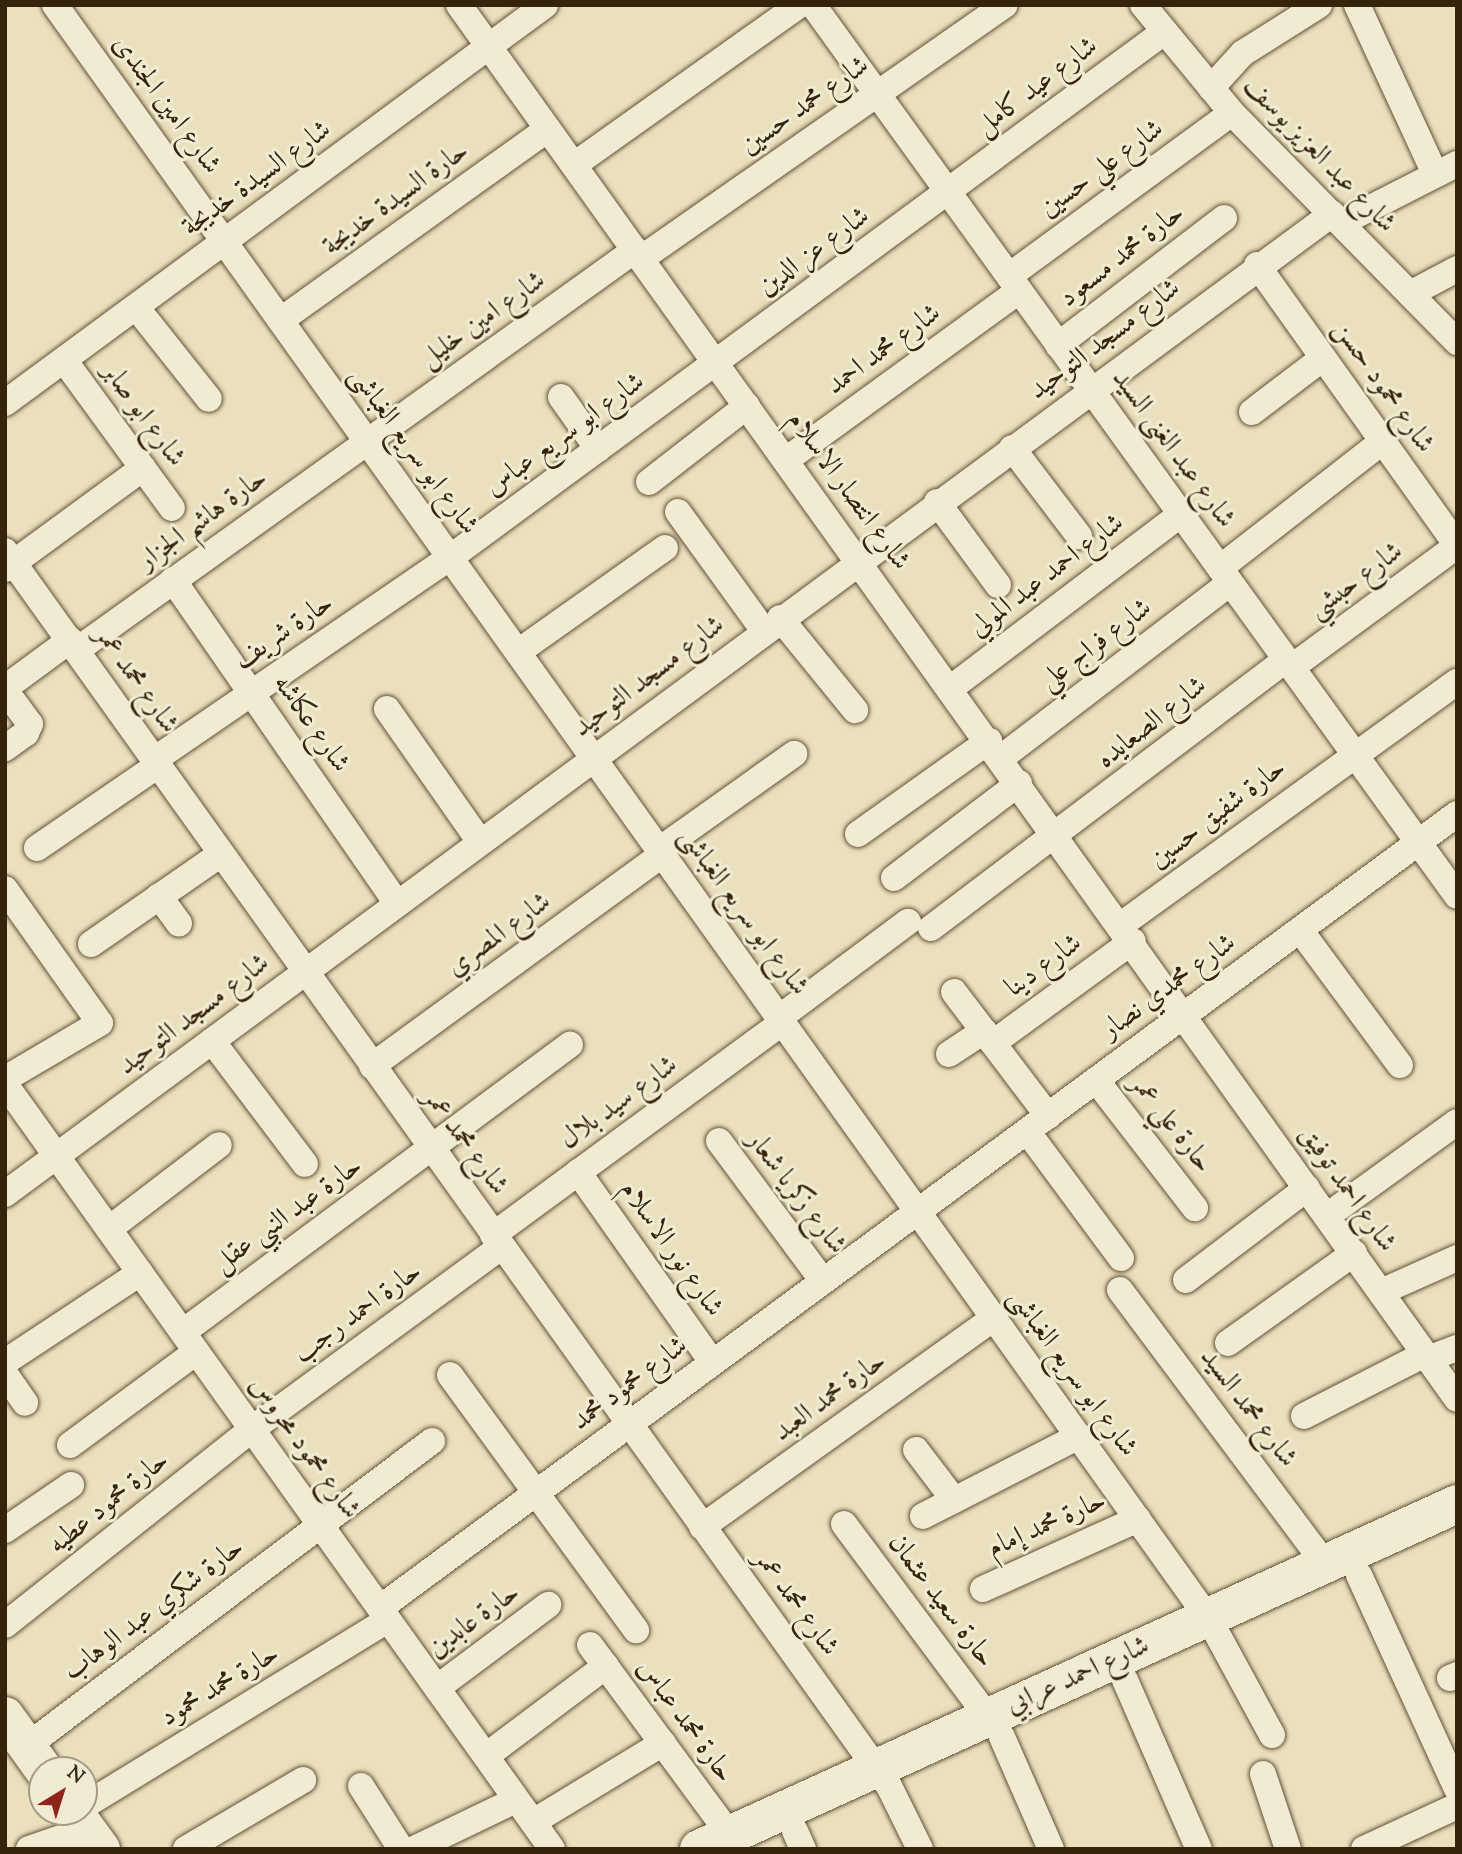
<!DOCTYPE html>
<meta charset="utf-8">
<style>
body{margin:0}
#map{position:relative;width:1462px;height:1854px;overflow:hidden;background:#ebe0bd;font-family:"Sorts Mill Goudy",Amiri,serif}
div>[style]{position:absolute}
.roads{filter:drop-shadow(0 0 2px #625238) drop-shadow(0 0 2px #625238)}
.street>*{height:26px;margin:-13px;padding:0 13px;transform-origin:13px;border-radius:13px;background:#f2ebd4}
.secondary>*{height:38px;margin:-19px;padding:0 19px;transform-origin:19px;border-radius:19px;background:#f2ebd4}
span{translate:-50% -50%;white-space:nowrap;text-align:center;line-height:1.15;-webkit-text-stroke:6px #f2ebd4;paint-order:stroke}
.street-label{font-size:28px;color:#35230b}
.frame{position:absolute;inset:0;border:7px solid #35230b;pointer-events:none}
.north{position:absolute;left:28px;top:1756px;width:70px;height:70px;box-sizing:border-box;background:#f2ebd4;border:2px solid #a69b84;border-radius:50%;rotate:38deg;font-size:19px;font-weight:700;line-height:28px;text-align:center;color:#35230b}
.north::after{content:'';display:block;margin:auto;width:24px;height:32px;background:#8f2418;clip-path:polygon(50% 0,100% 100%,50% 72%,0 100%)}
</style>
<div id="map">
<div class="roads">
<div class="street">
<div style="left:55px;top:5px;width:1984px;rotate:54.44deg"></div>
<div style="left:1209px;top:1619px;width:132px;rotate:61.5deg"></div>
<div style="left:459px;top:5px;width:1714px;rotate:54.4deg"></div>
<div style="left:813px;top:5px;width:1099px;rotate:54.14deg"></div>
<div style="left:1143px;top:5px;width:140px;rotate:50.5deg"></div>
<div style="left:1232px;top:113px;width:321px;rotate:45.5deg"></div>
<div style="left:1357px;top:5px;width:186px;rotate:65.2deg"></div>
<div style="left:1211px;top:88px;width:47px;rotate:-47.6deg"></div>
<div style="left:1243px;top:53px;width:90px;rotate:-32.3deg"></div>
<div style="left:574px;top:165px;width:276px;rotate:-35.4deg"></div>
<div style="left:1341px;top:223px;width:130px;rotate:-27deg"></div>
<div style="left:642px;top:258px;width:442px;rotate:-34.9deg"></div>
<div style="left:1257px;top:265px;width:344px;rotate:54.5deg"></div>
<div style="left:1009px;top:276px;width:276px;rotate:-36.2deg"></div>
<div style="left:1410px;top:294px;width:53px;rotate:-28deg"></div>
<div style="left:136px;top:307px;width:117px;rotate:51.6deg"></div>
<div style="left:281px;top:320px;width:328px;rotate:-35.6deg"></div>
<div style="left:1058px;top:345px;width:209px;rotate:-37.4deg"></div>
<div style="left:64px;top:360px;width:183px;rotate:53.9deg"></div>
<div style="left:561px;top:397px;width:64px;rotate:54.6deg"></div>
<div style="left:5px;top:403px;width:671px;rotate:-36.39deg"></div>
<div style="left:1252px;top:412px;width:89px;rotate:-37.3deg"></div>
<div style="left:1012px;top:448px;width:111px;rotate:52.7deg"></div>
<div style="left:786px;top:460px;width:288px;rotate:-36deg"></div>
<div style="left:649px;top:482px;width:124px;rotate:-37.8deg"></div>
<div style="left:937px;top:502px;width:103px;rotate:53.7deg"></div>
<div style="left:678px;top:512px;width:147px;rotate:54.1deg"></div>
<div style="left:5px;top:551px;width:1519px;rotate:54.41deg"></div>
<div style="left:889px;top:1786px;width:70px;rotate:63.8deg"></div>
<div style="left:1220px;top:568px;width:207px;rotate:-37.9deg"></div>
<div style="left:5px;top:569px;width:171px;rotate:-36.2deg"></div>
<div style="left:173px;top:580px;width:394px;rotate:55.3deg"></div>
<div style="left:780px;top:618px;width:119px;rotate:50.8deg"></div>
<div style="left:77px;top:650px;width:687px;rotate:-35.63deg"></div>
<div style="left:518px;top:652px;width:180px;rotate:-35.3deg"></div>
<div style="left:1292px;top:667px;width:205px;rotate:-36.3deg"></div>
<div style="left:5px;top:688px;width:81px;rotate:-36.4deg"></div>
<div style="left:951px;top:688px;width:288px;rotate:-37.1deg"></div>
<div style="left:5px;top:690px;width:42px;rotate:53.7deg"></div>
<div style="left:30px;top:724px;width:10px;rotate:114deg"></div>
<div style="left:26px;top:733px;width:26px;rotate:144deg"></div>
<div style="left:387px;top:709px;width:162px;rotate:55deg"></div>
<div style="left:1001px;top:758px;width:288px;rotate:-37.4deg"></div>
<div style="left:154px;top:760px;width:360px;rotate:-34.4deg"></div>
<div style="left:451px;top:557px;width:885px;rotate:-36.37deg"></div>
<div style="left:858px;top:834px;width:161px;rotate:-35.4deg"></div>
<div style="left:37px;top:848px;width:147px;rotate:-34.4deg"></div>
<div style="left:659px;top:850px;width:166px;rotate:-35.4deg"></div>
<div style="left:894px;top:878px;width:157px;rotate:-37.2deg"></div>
<div style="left:5px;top:889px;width:164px;rotate:54.7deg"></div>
<div style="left:100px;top:1023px;width:110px;rotate:149.5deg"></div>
<div style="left:159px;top:896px;width:34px;rotate:54deg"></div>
<div style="left:1121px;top:925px;width:415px;rotate:-35.9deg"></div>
<div style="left:931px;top:928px;width:445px;rotate:-37.1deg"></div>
<div style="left:1300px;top:930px;width:168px;rotate:53.5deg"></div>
<div style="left:91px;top:944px;width:158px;rotate:-34.7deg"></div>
<div style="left:954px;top:992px;width:156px;rotate:52.8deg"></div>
<div style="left:779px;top:1018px;width:161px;rotate:-36.7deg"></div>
<div style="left:212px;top:1041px;width:154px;rotate:52.9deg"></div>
<div style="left:993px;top:1043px;width:173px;rotate:-36.1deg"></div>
<div style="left:949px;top:1054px;width:42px;rotate:-33.3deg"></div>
<div style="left:372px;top:1066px;width:360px;rotate:-36.1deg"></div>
<div style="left:1096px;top:1080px;width:162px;rotate:52.3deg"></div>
<div style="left:5px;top:1084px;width:940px;rotate:54.43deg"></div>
<div style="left:1027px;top:1131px;width:158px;rotate:53.5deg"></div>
<div style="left:719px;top:1141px;width:174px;rotate:53.4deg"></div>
<div style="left:578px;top:1172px;width:232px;rotate:54.8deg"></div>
<div style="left:5px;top:1194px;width:1650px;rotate:-36.45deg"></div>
<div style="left:1327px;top:1216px;width:160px;rotate:-35.9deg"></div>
<div style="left:109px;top:1229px;width:138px;rotate:-37.4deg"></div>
<div style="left:493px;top:1235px;width:360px;rotate:-36.3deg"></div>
<div style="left:1186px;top:1280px;width:152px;rotate:-37.2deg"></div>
<div style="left:1120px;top:1290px;width:342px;rotate:53.2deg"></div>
<div style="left:1381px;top:1292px;width:83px;rotate:-24.1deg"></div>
<div style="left:183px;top:1332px;width:482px;rotate:-36.6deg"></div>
<div style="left:1228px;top:1343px;width:155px;rotate:-35.5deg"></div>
<div style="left:1428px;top:1359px;width:31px;rotate:-21deg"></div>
<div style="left:5px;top:1362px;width:162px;rotate:-33.4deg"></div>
<div style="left:5px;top:1374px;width:35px;rotate:55deg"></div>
<div style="left:450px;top:1375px;width:316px;rotate:53.9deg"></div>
<div style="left:1304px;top:1416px;width:136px;rotate:-27.1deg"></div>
<div style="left:70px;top:1445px;width:157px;rotate:-36.4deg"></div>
<div style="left:916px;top:1450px;width:63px;rotate:52.8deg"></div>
<div style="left:923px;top:1516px;width:175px;rotate:-27.1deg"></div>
<div style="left:844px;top:1524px;width:239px;rotate:53.3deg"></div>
<div style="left:702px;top:1527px;width:359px;rotate:-35.6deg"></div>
<div style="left:5px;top:1530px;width:80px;rotate:-34.3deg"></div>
<div style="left:1359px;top:1575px;width:235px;rotate:65.4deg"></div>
<div style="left:983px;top:1589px;width:170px;rotate:-24.3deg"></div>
<div style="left:380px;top:1608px;width:1338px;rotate:-36.4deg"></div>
<div style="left:5px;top:1625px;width:315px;rotate:-38.4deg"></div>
<div style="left:252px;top:1429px;width:308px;rotate:-36.2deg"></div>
<div style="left:590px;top:1645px;width:236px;rotate:53.6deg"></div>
<div style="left:1450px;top:1678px;width:8px;rotate:-23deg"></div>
<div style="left:1125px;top:1680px;width:184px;rotate:66.4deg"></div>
<div style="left:437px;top:1688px;width:139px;rotate:-36.8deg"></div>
<div style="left:1002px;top:1737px;width:122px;rotate:66.4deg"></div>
<div style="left:27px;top:1746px;width:507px;rotate:-36.98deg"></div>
<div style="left:486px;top:1756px;width:150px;rotate:-36.9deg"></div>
<div style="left:1263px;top:1774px;width:79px;rotate:71.6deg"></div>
<div style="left:361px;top:1786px;width:75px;rotate:57.6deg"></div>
<div style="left:84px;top:1806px;width:356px;rotate:-31.5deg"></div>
<div style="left:533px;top:1822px;width:152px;rotate:-31.3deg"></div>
<div style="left:795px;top:1831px;width:20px;rotate:66deg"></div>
<div style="left:29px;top:1849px;width:61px;rotate:-19deg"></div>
<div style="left:186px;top:1849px;width:136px;rotate:-30.5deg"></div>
<div style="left:414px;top:1849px;width:113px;rotate:-25.7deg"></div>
<div style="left:1364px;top:1849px;width:102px;rotate:-24.8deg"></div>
</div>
<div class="secondary">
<div style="left:5px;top:1716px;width:67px;rotate:54.2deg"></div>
<div style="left:74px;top:1812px;width:46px;rotate:53.9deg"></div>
<div style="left:699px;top:1849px;width:833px;rotate:-24.47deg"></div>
</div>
</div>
<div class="street-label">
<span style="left:1037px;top:87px;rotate:-37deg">شارع عيد كامل</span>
<span style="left:166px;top:105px;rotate:54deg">شارع امين الجندى</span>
<span style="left:805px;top:106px;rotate:-35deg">شارع محمد حسين</span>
<span style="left:1319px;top:155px;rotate:46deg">شارع عبد العزيز يوسف</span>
<span style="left:1102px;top:169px;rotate:-36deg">شارع علي حسين</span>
<span style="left:257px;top:179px;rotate:-36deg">شارع السيدة خديجة</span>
<span style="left:396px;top:199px;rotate:-36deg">حارة السيدة خديجة</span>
<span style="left:814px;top:252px;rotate:-36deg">شارع عز الدين</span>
<span style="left:1122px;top:256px;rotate:-38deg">حارة محمد مسعود</span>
<span style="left:483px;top:320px;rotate:-35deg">شارع امين خليل</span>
<span style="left:1105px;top:340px;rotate:-37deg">شارع مسجد التوحيد</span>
<span style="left:884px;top:350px;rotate:-36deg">شارع محمد احمد</span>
<span style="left:1383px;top:387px;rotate:55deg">شارع محمود حسن</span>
<span style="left:143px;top:415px;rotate:54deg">شارع ابو صابر</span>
<span style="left:565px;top:435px;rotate:-36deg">شارع ابو سريع عباس</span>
<span style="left:1173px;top:449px;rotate:54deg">شارع عبد الغنى السيد</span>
<span style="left:413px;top:451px;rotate:54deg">شارع ابو سريع الغباشى</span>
<span style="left:848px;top:491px;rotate:54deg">شارع انتصار الاسلام</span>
<span style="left:203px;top:520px;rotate:-36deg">حارة هاشم الجزار</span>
<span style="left:1047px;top:576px;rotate:-37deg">شارع احمد عبد المولي</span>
<span style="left:1356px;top:581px;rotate:-36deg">شارع حبشي</span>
<span style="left:284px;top:632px;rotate:-34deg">حارة شريف</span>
<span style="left:1096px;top:645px;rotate:-37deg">شارع فراج علي</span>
<span style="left:649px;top:677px;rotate:-37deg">شارع مسجد التوحيد</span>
<span style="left:136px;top:680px;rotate:55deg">شارع محمد عمر</span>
<span style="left:1152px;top:723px;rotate:-38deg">شارع الصعايده</span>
<span style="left:311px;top:724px;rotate:55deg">شارع عكاشه</span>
<span style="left:1218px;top:814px;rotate:-37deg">حارة شفيق حسين</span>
<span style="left:743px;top:912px;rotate:54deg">شارع ابو سريع الغباشى</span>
<span style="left:499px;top:935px;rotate:-36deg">شارع المصري</span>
<span style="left:1044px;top:966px;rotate:-36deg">شارع دينا</span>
<span style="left:1169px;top:987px;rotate:-36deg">شارع محمدي نصار</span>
<span style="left:194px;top:1015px;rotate:-37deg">شارع مسجد التوحيد</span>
<span style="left:619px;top:1103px;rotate:-36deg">شارع سيد بلال</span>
<span style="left:1171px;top:1124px;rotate:52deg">حارة علي عمر</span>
<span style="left:465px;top:1142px;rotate:54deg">شارع محمد عمر</span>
<span style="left:1347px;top:1189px;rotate:55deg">شارع احمد توفيق</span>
<span style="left:796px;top:1193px;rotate:53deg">شارع زكريا شعار</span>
<span style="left:288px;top:1215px;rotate:-36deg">حارة عبد النبي عقل</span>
<span style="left:671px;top:1249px;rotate:55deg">شارع نور الاسلام</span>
<span style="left:358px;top:1313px;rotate:-36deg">حارة احمد رجب</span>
<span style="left:1072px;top:1373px;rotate:54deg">شارع ابو سريع الغباشى</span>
<span style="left:630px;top:1384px;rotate:-37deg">شارع محمود محمد</span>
<span style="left:830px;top:1397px;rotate:-36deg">حارة محمد العبد</span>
<span style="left:1248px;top:1408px;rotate:53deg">شارع محمد السيد</span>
<span style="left:304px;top:1448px;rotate:54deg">شارع محمود محروس</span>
<span style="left:109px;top:1503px;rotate:-39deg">حارة محمود عطيه</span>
<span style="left:1047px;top:1525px;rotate:-24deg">حارة محمد إمام</span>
<span style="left:941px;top:1601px;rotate:53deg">حارة سعيد عثمان</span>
<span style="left:796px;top:1603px;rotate:54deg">شارع محمد عمر</span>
<span style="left:154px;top:1610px;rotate:-37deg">حارة شكري عبد الوهاب</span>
<span style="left:474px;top:1621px;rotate:-36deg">حارة عابدين</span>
<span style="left:1078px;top:1676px;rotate:-24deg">شارع احمد عرابي</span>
<span style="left:220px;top:1686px;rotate:-31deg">حارة محمد محمود</span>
<span style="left:685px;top:1721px;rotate:54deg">حارة محمد عباس</span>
</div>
<div class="frame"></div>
<div class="north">N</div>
</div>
